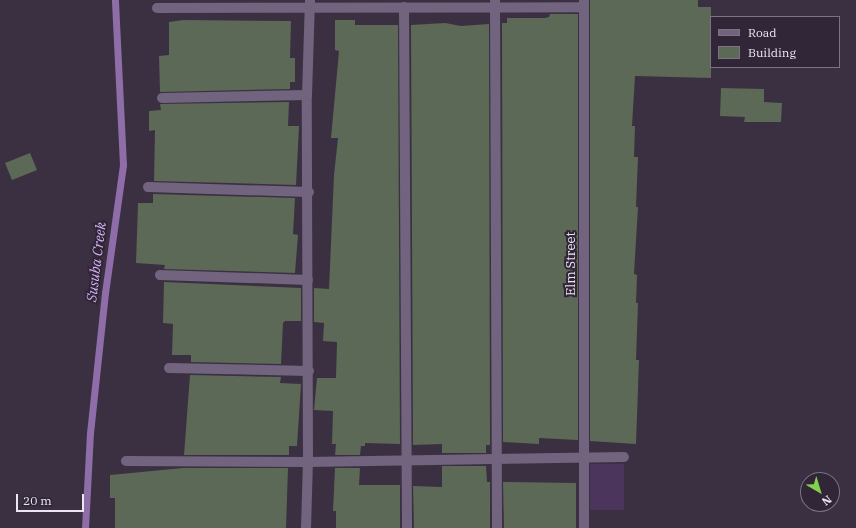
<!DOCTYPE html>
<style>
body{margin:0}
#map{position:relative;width:856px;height:528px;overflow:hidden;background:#3a3042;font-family:"IBM Plex Serif",serif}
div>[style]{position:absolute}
.green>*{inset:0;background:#4b355c}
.stream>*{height:7px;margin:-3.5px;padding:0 3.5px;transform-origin:3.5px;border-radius:3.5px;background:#8e6da8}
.building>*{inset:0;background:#5c6956}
.street>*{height:10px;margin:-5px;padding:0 5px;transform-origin:5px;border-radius:5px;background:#72647e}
span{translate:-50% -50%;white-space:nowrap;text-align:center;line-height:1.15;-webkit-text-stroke:4px #302638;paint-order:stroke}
.street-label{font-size:13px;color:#ece6f2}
.water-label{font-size:14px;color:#d7b1f4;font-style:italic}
.legend{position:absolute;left:710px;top:16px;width:130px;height:52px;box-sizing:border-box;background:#302638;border:1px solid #7b7382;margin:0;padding:5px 7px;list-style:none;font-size:12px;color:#ece6f2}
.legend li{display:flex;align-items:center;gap:8px;height:20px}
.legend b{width:20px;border:1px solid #7b7382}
.north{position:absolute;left:800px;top:472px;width:40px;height:40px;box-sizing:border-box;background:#302638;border:1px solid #7b7382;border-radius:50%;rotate:142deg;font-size:11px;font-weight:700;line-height:16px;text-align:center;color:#ece6f2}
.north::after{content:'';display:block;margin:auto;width:14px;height:18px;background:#83d04f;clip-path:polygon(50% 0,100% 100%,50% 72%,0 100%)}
.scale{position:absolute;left:16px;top:494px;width:68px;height:18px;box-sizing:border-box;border:2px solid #ece6f2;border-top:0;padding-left:5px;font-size:12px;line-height:14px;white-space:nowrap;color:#ece6f2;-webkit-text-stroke:3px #302638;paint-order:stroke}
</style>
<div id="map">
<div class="green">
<div style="clip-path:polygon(590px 464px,624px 464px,624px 510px,590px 510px)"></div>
</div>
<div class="stream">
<div style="left:85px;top:528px;width:95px;rotate:-87deg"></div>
<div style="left:90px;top:433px;width:141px;rotate:-83.9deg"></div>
<div style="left:105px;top:293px;width:129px;rotate:-82deg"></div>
<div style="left:123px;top:165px;width:165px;rotate:-92.8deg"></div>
</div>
<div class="building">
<div style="clip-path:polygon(590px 0,698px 0,698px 7px,711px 7px,711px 78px,635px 76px,632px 126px,635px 126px,634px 157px,638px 157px,636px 207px,638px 207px,634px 274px,637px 275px,636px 303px,638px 303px,636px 360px,639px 360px,636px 444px,590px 441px)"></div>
<div style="clip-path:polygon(550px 14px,578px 14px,578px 440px,539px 438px,539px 444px,503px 442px,502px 23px,507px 23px,507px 18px,545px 18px,549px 17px)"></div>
<div style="clip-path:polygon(183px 20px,291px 21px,290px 58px,295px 58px,295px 82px,290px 82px,290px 89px,160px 92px,159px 56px,169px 55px,169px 22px)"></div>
<div style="clip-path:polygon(335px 20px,355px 20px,355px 25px,398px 25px,400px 444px,365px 443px,365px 446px,361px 446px,360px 455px,335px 455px,336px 444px,332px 444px,333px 411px,314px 410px,317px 378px,336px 378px,337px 342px,323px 341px,324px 323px,314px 322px,314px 288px,329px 289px,334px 175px,338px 138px,331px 138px,339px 51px,335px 50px)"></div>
<div style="clip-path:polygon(445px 23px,461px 26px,489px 24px,490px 445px,486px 445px,486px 453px,442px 453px,442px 444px,413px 445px,411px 25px)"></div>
<div style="clip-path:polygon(721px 88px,764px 89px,764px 102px,782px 103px,781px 122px,744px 122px,745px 117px,720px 116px)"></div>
<div style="clip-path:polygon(289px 102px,288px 126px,299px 126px,296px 185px,154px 181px,155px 130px,149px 131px,149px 111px,161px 110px,160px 104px)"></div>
<div style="clip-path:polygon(30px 153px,37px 170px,12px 180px,5px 163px)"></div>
<div style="clip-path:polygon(153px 194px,295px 198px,293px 234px,298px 235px,295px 273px,164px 269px,165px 265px,136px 263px,138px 203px,153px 203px)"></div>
<div style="clip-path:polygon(164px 282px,301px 288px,301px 321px,285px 321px,283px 323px,281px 364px,191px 362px,191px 355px,172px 355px,173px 324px,163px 323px)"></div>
<div style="clip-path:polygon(190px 375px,281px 377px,280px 383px,301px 384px,297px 446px,289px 446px,289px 455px,184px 455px)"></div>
<div style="clip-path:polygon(442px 466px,486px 466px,487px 482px,490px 482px,490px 528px,414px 528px,413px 486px,442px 487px)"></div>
<div style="clip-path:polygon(183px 468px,288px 468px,286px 528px,115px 528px,115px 498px,110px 498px,110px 475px)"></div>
<div style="clip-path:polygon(335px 468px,360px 468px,359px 485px,400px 485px,400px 528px,336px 528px,336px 511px,333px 511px)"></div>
<div style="clip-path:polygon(503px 482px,576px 483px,576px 528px,504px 528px)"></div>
</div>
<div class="street">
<div style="left:495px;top:0;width:528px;rotate:89.78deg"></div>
<div style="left:404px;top:7px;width:521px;rotate:89.67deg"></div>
<div style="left:157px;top:8px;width:427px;rotate:-0.1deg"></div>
<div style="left:162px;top:98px;width:145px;rotate:-1.2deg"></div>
<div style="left:148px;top:187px;width:161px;rotate:1.8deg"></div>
<div style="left:160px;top:275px;width:148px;rotate:1.9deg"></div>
<div style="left:169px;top:368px;width:140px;rotate:1.2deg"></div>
<div style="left:126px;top:461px;width:182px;rotate:0.3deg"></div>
<div style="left:308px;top:462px;width:316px;rotate:-0.9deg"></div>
<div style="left:306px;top:528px;width:66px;rotate:-88.3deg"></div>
<div style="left:308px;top:462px;width:367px;rotate:-90.2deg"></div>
<div style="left:307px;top:95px;width:95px;rotate:-88.2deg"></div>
<div style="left:584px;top:528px;width:528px;rotate:-90deg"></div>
</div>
<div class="street-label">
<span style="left:571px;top:264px;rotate:-90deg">Elm Street</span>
</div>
<div class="water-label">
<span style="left:96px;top:262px;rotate:-83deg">Susuba Creek</span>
</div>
<ul class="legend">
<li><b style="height:5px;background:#72647e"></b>Road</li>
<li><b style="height:11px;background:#5c6956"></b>Building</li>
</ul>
<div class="north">N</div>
<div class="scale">20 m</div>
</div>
